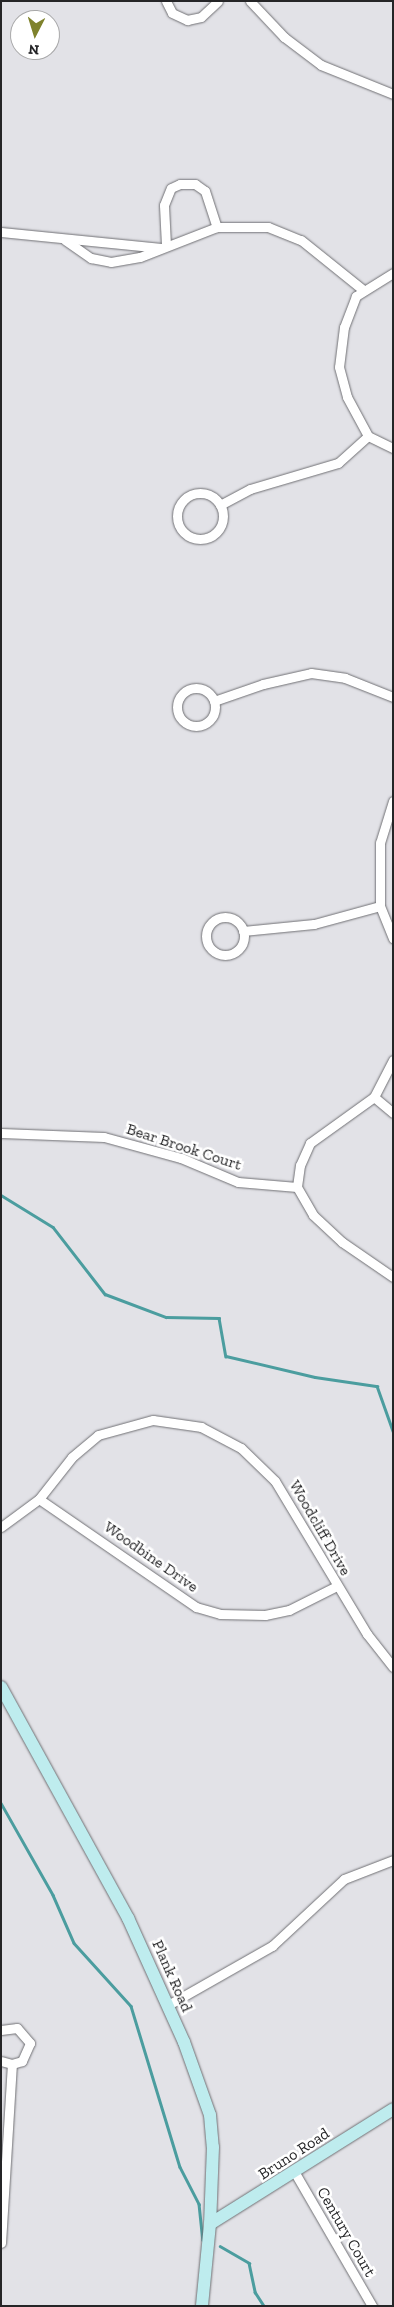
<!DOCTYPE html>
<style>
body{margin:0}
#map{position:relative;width:394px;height:2307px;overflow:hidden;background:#e2e2e7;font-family:"Zilla Slab",serif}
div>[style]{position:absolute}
.stream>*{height:2.5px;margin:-1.25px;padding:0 1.25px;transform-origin:1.25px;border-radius:1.25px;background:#4b9d9f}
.roads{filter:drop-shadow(0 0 1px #707074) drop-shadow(0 0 1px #707074)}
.street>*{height:9px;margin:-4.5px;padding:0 4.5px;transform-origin:4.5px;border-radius:4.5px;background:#fff}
.street>.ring{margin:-4.5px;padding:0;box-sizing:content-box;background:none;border:9px solid #fff;border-radius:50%}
.secondary>*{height:12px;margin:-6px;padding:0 6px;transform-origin:6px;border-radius:6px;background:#beecee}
span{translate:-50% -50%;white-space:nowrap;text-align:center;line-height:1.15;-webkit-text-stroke:5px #fff;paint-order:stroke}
.street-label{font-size:16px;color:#252527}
.frame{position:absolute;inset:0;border:2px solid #252527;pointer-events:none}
.north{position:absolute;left:10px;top:10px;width:50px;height:50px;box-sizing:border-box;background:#fff;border:1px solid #a8a8a9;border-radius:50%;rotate:185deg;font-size:14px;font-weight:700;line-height:20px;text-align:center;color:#252527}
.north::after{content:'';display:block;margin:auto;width:18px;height:22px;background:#7f822c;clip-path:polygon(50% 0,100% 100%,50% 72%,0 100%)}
</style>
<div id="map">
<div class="stream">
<div style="left:1px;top:1195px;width:61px;rotate:31.6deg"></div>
<div style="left:53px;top:1227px;width:85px;rotate:52.2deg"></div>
<div style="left:105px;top:1294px;width:65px;rotate:20.7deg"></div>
<div style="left:166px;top:1317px;width:53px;rotate:1.1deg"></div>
<div style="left:219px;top:1318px;width:39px;rotate:80deg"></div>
<div style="left:226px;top:1356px;width:91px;rotate:13.3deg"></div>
<div style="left:315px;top:1377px;width:63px;rotate:8.3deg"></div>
<div style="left:377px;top:1386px;width:48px;rotate:70.4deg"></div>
<div style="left:1px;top:1803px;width:106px;rotate:60.5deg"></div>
<div style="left:53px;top:1895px;width:52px;rotate:66.4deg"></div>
<div style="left:74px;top:1943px;width:85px;rotate:47.9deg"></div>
<div style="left:131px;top:2006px;width:168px;rotate:73.1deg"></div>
<div style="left:180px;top:2167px;width:42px;rotate:62.8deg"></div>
<div style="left:199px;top:2204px;width:36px;rotate:84deg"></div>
<div style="left:220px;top:2246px;width:34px;rotate:30deg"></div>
<div style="left:249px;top:2263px;width:30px;rotate:78deg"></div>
<div style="left:255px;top:2292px;width:17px;rotate:57deg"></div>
</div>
<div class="roads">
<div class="street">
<div style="left:166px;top:1px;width:13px;rotate:63deg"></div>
<div style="left:172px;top:13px;width:17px;rotate:25deg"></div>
<div style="left:187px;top:20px;width:14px;rotate:-12deg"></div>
<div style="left:201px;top:17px;width:23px;rotate:-43deg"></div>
<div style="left:250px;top:1px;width:50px;rotate:46.6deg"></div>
<div style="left:284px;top:37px;width:46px;rotate:37.1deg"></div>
<div style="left:321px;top:65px;width:78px;rotate:21.9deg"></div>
<div style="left:1px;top:232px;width:161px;rotate:5.7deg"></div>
<div style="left:65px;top:240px;width:32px;rotate:35deg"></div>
<div style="left:91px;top:258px;width:20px;rotate:11deg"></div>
<div style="left:111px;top:262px;width:29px;rotate:-10deg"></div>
<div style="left:140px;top:257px;width:83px;rotate:-21.3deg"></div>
<div style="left:217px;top:227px;width:51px"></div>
<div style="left:268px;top:227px;width:35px;rotate:22deg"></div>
<div style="left:301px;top:240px;width:78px;rotate:38.8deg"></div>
<div style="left:166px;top:245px;width:40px;rotate:-92.9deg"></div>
<div style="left:164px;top:205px;width:18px;rotate:-68deg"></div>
<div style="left:171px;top:188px;width:10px;rotate:-24deg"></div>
<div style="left:180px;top:184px;width:15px"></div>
<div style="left:195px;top:184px;width:12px;rotate:35deg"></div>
<div style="left:205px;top:191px;width:38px;rotate:72deg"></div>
<div style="left:393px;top:273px;width:44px;rotate:148.1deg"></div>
<div style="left:356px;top:296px;width:33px;rotate:111deg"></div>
<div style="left:344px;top:327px;width:40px;rotate:97.1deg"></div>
<div style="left:339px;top:367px;width:31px;rotate:75deg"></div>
<div style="left:347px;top:397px;width:44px;rotate:61.7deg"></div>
<div style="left:368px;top:436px;width:28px;rotate:26deg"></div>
<div class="ring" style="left:177px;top:493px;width:37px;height:37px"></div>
<div style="left:220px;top:505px;width:34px;rotate:-28deg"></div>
<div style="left:250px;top:489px;width:92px;rotate:-16.5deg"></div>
<div style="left:338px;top:463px;width:40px;rotate:-42deg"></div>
<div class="ring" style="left:177px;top:688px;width:29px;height:29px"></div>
<div style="left:214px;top:701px;width:52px;rotate:-19.1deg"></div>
<div style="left:263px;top:684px;width:49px;rotate:-12.9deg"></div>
<div style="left:311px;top:673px;width:34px;rotate:8deg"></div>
<div style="left:345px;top:678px;width:52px;rotate:21.6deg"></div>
<div style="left:393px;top:801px;width:44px;rotate:107.2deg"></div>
<div style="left:380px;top:843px;width:63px;rotate:90deg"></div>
<div style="left:380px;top:906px;width:35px;rotate:68deg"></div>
<div class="ring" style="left:206px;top:917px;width:29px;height:29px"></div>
<div style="left:243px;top:931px;width:71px;rotate:-5.6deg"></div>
<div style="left:314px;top:924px;width:68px;rotate:-15.3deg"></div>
<div style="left:393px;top:1060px;width:42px;rotate:117.2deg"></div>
<div style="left:374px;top:1097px;width:79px;rotate:144.3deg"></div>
<div style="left:310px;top:1143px;width:24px;rotate:114deg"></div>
<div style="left:300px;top:1165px;width:22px;rotate:98deg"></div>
<div style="left:297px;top:1187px;width:32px;rotate:60deg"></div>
<div style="left:313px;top:1215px;width:40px;rotate:43deg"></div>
<div style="left:342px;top:1242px;width:62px;rotate:34.5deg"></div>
<div style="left:374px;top:1097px;width:25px;rotate:40deg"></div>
<div style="left:1px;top:1133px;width:103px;rotate:2.2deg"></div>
<div style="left:104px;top:1137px;width:80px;rotate:15.3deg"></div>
<div style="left:181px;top:1158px;width:62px;rotate:22.8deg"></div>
<div style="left:238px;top:1182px;width:59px;rotate:4.8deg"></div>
<div style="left:39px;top:1499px;width:191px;rotate:34.5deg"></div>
<div style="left:196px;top:1607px;width:25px;rotate:16deg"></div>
<div style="left:220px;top:1614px;width:45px;rotate:1.3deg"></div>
<div style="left:265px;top:1615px;width:25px;rotate:-12deg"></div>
<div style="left:289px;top:1610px;width:54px;rotate:-26.6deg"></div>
<div style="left:1px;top:1527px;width:47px;rotate:-36.4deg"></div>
<div style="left:39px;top:1499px;width:53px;rotate:-51.8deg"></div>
<div style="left:72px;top:1457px;width:34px;rotate:-40deg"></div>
<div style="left:98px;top:1435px;width:57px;rotate:-15.3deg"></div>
<div style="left:153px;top:1420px;width:49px;rotate:8.3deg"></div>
<div style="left:201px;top:1427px;width:45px;rotate:27.7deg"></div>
<div style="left:241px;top:1448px;width:47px;rotate:44.1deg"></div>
<div style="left:275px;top:1481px;width:179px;rotate:59deg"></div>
<div style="left:367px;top:1634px;width:42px;rotate:51.8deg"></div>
<div style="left:168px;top:2005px;width:120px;rotate:-29.6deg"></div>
<div style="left:272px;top:1946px;width:98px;rotate:-42.9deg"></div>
<div style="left:344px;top:1879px;width:53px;rotate:-21.2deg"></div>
<div style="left:1px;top:2030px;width:16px;rotate:-7deg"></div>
<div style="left:17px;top:2028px;width:20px;rotate:49deg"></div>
<div style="left:30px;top:2043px;width:20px;rotate:114deg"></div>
<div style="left:22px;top:2061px;width:10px;rotate:163deg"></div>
<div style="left:12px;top:2064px;width:11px;rotate:-165deg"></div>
<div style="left:295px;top:2173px;width:154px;rotate:59.9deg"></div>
<div style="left:1px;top:2243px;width:179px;rotate:-86.5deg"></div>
</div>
<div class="secondary">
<div style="left:1px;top:1687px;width:264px;rotate:61.2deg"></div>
<div style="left:128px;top:1918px;width:136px;rotate:65.7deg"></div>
<div style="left:184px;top:2042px;width:77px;rotate:70.4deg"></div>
<div style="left:210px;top:2115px;width:32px;rotate:85deg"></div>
<div style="left:213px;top:2147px;width:77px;rotate:92.2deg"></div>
<div style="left:210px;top:2224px;width:82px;rotate:95.6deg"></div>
<div style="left:210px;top:2224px;width:216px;rotate:-32.1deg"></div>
</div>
</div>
<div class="street-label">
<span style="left:184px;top:1147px;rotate:18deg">Bear Brook Court</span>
<span style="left:320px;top:1528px;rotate:60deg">Woodcliff Drive</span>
<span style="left:151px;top:1557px;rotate:35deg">Woodbine Drive</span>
<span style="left:172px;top:1976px;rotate:66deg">Plank Road</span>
<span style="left:294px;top:2154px;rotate:-33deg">Bruno Road</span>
<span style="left:346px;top:2232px;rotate:60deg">Century Court</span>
</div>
<div class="frame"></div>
<div class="north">N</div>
</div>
